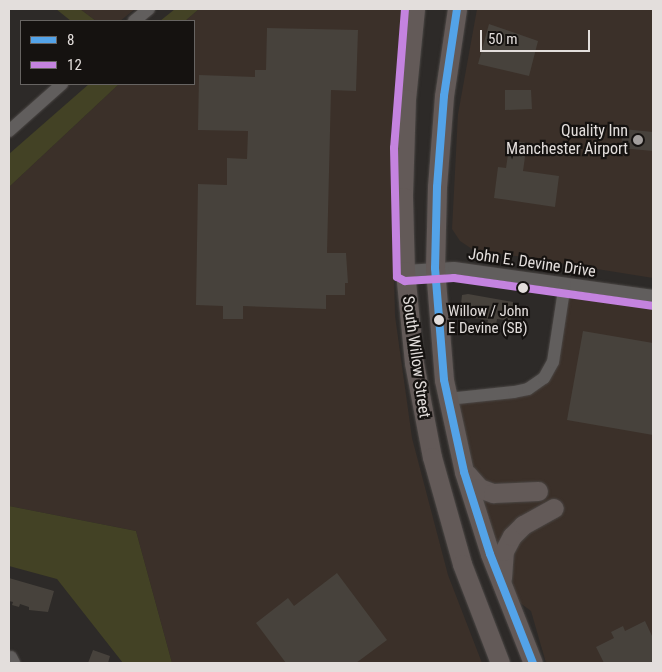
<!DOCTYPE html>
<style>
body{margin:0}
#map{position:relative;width:662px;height:672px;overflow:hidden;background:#2d2a28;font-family:"Roboto Condensed",sans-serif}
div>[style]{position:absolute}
.built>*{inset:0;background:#3b3029}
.green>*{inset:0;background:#434225}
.building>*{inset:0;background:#47423c}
.roads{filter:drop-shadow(0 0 1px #4b4745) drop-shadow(0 0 1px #4b4745)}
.minor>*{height:12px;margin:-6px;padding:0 6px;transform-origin:6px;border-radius:6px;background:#615e5d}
.primary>*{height:19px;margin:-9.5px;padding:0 9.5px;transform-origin:9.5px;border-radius:9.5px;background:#635a58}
.bus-1>*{height:8px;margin:-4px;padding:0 4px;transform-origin:4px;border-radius:4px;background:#53a3e8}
.bus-2>*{height:8px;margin:-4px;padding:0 4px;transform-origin:4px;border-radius:4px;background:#c483df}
.dots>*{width:14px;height:14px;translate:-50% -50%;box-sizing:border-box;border:2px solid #151210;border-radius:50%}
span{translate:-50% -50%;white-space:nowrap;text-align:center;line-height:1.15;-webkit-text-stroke:4.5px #151210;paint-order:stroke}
.bus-label{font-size:15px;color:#e3dedc}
.left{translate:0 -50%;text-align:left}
.poi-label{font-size:16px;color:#e3dedc}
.right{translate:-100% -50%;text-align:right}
.street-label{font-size:16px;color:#e3dedc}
.frame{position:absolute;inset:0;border:10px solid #e3dedc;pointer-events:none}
.legend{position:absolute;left:20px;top:20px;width:175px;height:65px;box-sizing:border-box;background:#151210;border:1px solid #676462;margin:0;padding:6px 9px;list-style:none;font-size:15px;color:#e3dedc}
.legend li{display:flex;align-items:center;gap:10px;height:25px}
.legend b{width:25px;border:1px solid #676462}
.scale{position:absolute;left:480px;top:30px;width:110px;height:22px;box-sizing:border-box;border:2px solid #e3dedc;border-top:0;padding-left:6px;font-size:15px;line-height:18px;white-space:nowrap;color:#e3dedc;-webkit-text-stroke:4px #151210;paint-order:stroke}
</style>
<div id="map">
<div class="built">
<div style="clip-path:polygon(80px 9px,135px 9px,120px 21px,96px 21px)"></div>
<div style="clip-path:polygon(199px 9px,402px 9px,391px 133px,395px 316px,412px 438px,448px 575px,482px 663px,172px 663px,136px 531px,9px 506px,9px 187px,119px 84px,194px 84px,194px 21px,185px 21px)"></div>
<div style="clip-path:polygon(477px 9px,653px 9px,653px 278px,472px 249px,460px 241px,452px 229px,458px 114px)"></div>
<div style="clip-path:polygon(565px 284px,653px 296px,653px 663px,546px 663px,531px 611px,504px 591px,448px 399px,514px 392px,544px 378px)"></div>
</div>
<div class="green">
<div style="clip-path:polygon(56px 9px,80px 9px,96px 21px,71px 21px)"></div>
<div style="clip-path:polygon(175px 9px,199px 9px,185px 21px,160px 21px)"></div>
<div style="clip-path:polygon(89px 84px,119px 84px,9px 187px,9px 154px)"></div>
<div style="clip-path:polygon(9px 506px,136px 531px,172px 663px,123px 663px,57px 579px,9px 566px)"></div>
</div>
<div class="building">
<div style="clip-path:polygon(489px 24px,538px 41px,529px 76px,478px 64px)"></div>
<div style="clip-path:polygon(267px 28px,358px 30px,356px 91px,331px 90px,327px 253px,346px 253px,348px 283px,345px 283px,345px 295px,326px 295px,326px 309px,243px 306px,243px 319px,223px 319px,223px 306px,196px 305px,198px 184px,227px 185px,227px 158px,247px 159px,248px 131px,198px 130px,199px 75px,255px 77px,255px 70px,266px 70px)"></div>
<div style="clip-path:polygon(505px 90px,531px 90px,532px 109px,505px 110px)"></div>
<div style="clip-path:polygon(623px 129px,653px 132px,653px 151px,621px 148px)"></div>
<div style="clip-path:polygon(510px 140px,527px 143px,523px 171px,559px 176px,555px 207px,494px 198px,498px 167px,506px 168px)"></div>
<div style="clip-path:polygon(468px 294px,513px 302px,511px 321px,497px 319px,496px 325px,487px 324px,488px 320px,464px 317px,466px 305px,461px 304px,462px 295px)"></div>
<div style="clip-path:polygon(583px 331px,653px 343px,653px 435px,567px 420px)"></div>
<div style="clip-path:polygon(337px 573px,387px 640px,356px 663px,286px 663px,256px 623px,288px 598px,294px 606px)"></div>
<div style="clip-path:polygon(9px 578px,54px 591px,48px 612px,29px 610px,29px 607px,20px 604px,19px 607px,12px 605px,13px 602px,9px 601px)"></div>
<div style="clip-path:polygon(645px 621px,653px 638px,653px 663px,604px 663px,596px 647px,614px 638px,611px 632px,623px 626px,625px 631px)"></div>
<div style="clip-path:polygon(93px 650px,110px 656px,108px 663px,88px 663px)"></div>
</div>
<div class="roads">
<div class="minor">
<div style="left:134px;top:21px;width:19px;rotate:-39deg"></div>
<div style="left:9px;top:131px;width:71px;rotate:-41.6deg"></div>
<div style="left:405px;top:271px;width:49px;rotate:-3.5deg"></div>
<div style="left:454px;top:268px;width:201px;rotate:8deg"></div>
<div style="left:448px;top:399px;width:66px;rotate:-6.1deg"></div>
<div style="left:514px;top:392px;width:14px;rotate:-12deg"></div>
<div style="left:528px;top:389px;width:19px;rotate:-35deg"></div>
<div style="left:544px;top:378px;width:18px;rotate:-61deg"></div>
<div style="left:553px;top:362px;width:79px;rotate:-81.3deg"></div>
<div style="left:11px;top:657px;width:7px;rotate:63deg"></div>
</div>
<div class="primary">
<div style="left:415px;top:9px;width:90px;rotate:95.7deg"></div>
<div style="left:406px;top:99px;width:98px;rotate:91.8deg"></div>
<div style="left:403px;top:197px;width:74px;rotate:88.5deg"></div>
<div style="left:405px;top:271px;width:92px;rotate:84.4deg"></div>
<div style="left:414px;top:363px;width:96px;rotate:79.2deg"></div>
<div style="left:432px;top:457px;width:111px;rotate:74.3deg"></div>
<div style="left:462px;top:564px;width:106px;rotate:69deg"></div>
<div style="left:457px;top:9px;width:88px;rotate:98.5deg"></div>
<div style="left:444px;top:96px;width:91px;rotate:94.4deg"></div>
<div style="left:437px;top:187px;width:81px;rotate:91.4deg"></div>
<div style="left:435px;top:268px;width:112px;rotate:85.4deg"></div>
<div style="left:444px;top:380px;width:94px;rotate:77.7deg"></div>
<div style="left:464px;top:472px;width:86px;rotate:72.4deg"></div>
<div style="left:490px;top:554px;width:117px;rotate:68.5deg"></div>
<div style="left:467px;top:474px;width:18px;rotate:49deg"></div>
<div style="left:479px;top:488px;width:15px;rotate:20deg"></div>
<div style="left:493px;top:493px;width:45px;rotate:-2.5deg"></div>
<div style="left:502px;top:578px;width:27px;rotate:-86deg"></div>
<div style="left:504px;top:551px;width:17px;rotate:-62deg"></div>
<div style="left:512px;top:536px;width:16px;rotate:-45deg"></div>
<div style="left:523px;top:525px;width:35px;rotate:-29deg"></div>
</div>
</div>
<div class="bus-1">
<div style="left:457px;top:9px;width:88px;rotate:98.5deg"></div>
<div style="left:444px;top:96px;width:91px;rotate:94.4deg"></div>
<div style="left:437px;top:187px;width:81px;rotate:91.4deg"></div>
<div style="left:435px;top:268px;width:112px;rotate:85.4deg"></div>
<div style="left:444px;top:380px;width:94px;rotate:77.7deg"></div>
<div style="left:464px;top:472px;width:86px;rotate:72.4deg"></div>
<div style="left:490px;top:554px;width:117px;rotate:68.5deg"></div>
</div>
<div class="bus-2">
<div style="left:405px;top:9px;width:139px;rotate:94.5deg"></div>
<div style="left:394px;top:148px;width:129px;rotate:88.7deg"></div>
<div style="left:397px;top:277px;width:9px;rotate:27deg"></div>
<div style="left:405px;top:281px;width:49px;rotate:-3.5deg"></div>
<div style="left:454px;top:278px;width:200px;rotate:8deg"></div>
</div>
<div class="dots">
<div style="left:638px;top:140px;background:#a39f9d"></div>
<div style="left:523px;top:288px;background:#e3dedc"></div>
<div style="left:439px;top:320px;background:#e3dedc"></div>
</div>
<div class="bus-label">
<span class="left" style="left:448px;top:320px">Willow / John<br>E Devine (SB)</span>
</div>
<div class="poi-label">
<span class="right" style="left:628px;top:140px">Quality Inn<br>Manchester Airport</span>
</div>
<div class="street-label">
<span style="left:532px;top:263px;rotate:8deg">John E. Devine Drive</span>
<span style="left:416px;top:357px;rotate:82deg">South Willow Street</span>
</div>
<div class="frame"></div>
<ul class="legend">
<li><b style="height:6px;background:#53a3e8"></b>8</li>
<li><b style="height:6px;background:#c483df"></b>12</li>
</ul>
<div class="scale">50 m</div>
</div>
